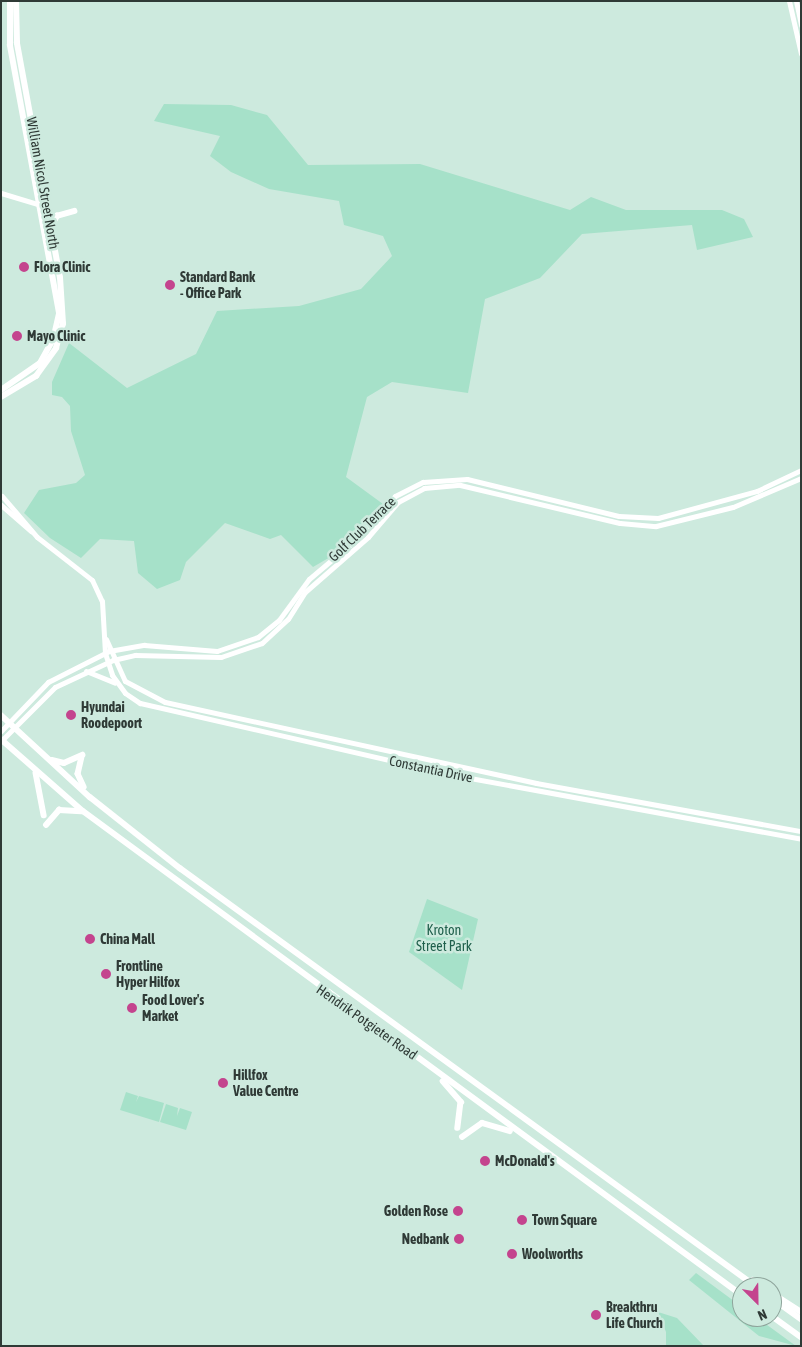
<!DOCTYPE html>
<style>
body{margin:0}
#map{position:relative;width:802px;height:1347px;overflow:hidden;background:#cdeade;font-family:"Asap Condensed",sans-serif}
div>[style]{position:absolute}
.green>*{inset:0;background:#a6e1c9}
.tertiary>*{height:5px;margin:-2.5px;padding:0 2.5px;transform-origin:2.5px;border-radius:2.5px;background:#fff}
.secondary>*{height:5.5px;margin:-2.75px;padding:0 2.75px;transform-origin:2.75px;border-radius:2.75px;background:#fff}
.dots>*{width:14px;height:14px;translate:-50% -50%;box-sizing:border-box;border:2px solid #cdeade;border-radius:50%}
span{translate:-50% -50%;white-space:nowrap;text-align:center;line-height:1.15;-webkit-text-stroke:5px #cdeade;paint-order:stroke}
.street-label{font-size:14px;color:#2f3a36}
.poi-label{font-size:14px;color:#2f3a36;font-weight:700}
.left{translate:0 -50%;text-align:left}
.right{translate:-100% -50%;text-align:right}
.park-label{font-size:14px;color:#1e5f4b}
.frame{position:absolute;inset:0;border:2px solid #2f3a36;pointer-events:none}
.north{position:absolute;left:732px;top:1277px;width:50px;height:50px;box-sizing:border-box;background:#cdeade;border:1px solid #8ea49b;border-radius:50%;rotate:157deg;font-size:14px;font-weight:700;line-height:20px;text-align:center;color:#2f3a36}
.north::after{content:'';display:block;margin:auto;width:18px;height:22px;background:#c4448e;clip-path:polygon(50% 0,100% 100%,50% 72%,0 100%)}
</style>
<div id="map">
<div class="green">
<div style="clip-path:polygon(164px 104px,231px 105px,267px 115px,308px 165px,420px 164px,570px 210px,591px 197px,626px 210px,722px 210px,744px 219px,753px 237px,697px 250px,692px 225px,582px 234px,540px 278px,485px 299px,468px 393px,392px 382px,367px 397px,346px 477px,383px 504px,332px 556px,313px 567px,281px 535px,270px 539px,225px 523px,186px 562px,180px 580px,157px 589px,138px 573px,134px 541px,100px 539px,81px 558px,50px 538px,24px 513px,39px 490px,76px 483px,85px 475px,71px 431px,70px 406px,62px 397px,52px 395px,52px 382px,69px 343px,127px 388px,196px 354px,217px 311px,299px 306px,361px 289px,392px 256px,383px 236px,344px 225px,339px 201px,269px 189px,231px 172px,210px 156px,220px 136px,154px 121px)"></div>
<div style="clip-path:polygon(427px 899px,478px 919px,462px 990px,409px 952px)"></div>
<div style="clip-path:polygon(126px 1092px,138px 1096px,136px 1102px,139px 1096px,164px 1103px,159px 1122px,120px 1110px)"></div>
<div style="clip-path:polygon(166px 1104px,178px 1108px,177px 1116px,180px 1108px,192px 1112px,186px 1130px,160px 1122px)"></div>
<div style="clip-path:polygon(696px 1273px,742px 1307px,742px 1317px,756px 1317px,796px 1346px,759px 1336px,689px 1280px)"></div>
<div style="clip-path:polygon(658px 1312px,677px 1318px,704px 1346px,666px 1346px,666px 1332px)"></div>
</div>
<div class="tertiary">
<div style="left:789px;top:1px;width:54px;rotate:77.2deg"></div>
<div style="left:796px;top:1px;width:25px;rotate:78deg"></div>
<div style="left:1px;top:193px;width:48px;rotate:16.9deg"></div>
<div style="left:2px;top:496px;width:54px;rotate:49.5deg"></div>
<div style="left:37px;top:537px;width:70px;rotate:38deg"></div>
<div style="left:92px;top:580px;width:23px;rotate:65deg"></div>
<div style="left:102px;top:601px;width:52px;rotate:86.7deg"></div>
<div style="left:105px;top:653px;width:23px;rotate:72deg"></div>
<div style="left:112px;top:675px;width:22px;rotate:54deg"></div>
<div style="left:125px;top:693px;width:18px;rotate:34deg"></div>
<div style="left:140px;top:703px;width:327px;rotate:12.9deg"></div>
<div style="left:459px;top:776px;width:348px;rotate:10.4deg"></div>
<div style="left:1px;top:505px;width:40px;rotate:41deg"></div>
<div style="left:106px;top:639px;width:46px;rotate:65.7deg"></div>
<div style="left:125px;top:681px;width:45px;rotate:27.7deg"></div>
<div style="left:165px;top:702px;width:380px;rotate:12.3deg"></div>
<div style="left:536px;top:783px;width:269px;rotate:10.3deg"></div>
<div style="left:86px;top:671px;width:31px;rotate:22deg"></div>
<div style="left:1px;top:731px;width:68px;rotate:-46.2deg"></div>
<div style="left:48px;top:682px;width:68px;rotate:-26.9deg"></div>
<div style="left:109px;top:651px;width:36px;rotate:-10deg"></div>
<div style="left:144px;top:645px;width:73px;rotate:4.7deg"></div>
<div style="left:217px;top:651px;width:43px;rotate:-18.9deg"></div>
<div style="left:258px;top:637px;width:27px;rotate:-39deg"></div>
<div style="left:279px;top:620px;width:51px;rotate:-53.8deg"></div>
<div style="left:309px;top:579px;width:57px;rotate:-40.1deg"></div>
<div style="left:353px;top:542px;width:62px;rotate:-47.6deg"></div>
<div style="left:395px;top:496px;width:31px;rotate:-27deg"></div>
<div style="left:423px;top:482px;width:44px;rotate:-3.9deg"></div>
<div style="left:467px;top:479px;width:156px;rotate:13.7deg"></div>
<div style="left:619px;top:516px;width:39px;rotate:3deg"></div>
<div style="left:658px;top:518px;width:103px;rotate:-15.3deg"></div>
<div style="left:757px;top:491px;width:49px;rotate:-25.5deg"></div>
<div style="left:1px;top:741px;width:76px;rotate:-45deg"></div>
<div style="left:55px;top:687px;width:64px;rotate:-25deg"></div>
<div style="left:113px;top:660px;width:23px;rotate:-13deg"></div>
<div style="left:135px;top:655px;width:86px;rotate:1.3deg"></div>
<div style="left:221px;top:657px;width:43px;rotate:-18.9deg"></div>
<div style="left:262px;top:643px;width:35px;rotate:-43deg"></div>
<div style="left:288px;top:619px;width:32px;rotate:-58deg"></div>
<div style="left:305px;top:592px;width:84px;rotate:-41.1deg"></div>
<div style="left:368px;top:537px;width:46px;rotate:-49.4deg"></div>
<div style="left:398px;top:502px;width:30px;rotate:-28deg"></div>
<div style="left:424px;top:488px;width:36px;rotate:-5deg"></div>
<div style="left:460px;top:485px;width:164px;rotate:13.4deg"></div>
<div style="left:620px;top:523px;width:36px;rotate:5deg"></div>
<div style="left:656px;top:526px;width:79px;rotate:-13.9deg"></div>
<div style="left:733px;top:507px;width:74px;rotate:-23.1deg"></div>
</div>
<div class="secondary">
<div style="left:51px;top:226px;width:12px;rotate:-59deg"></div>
<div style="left:57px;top:216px;width:18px;rotate:-16deg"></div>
<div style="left:1px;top:390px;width:47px;rotate:-34.7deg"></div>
<div style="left:40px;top:363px;width:26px;rotate:-61deg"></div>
<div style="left:53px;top:340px;width:28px;rotate:-77deg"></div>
<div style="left:59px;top:313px;width:272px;rotate:-100.4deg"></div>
<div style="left:10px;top:45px;width:44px;rotate:-90deg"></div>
<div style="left:1px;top:397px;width:41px;rotate:-31deg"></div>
<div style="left:36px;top:376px;width:34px;rotate:-54deg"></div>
<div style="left:56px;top:348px;width:25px;rotate:-74deg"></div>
<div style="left:63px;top:324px;width:46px;rotate:-93.7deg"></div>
<div style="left:60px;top:278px;width:239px;rotate:-100.4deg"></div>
<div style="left:17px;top:43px;width:42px;rotate:-91.4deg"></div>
<div style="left:1px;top:715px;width:121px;rotate:42.7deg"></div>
<div style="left:90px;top:797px;width:115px;rotate:38.3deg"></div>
<div style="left:180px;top:868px;width:713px;rotate:35.99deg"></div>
<div style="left:1px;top:739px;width:109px;rotate:41.3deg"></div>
<div style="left:83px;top:811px;width:818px;rotate:36.3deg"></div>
<div style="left:82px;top:757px;width:17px;rotate:103deg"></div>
<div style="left:78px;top:774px;width:14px;rotate:65deg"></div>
<div style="left:52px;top:760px;width:12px;rotate:14deg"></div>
<div style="left:64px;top:763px;width:20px;rotate:-24deg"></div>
<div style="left:36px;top:773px;width:43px;rotate:79.2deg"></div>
<div style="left:46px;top:825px;width:20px;rotate:-49deg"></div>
<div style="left:59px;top:810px;width:22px;rotate:3deg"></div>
<div style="left:443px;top:1081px;width:28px;rotate:49deg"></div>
<div style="left:461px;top:1102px;width:26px;rotate:97deg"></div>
<div style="left:462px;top:1137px;width:24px;rotate:-35deg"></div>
<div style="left:482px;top:1123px;width:29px;rotate:16deg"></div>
<div style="left:753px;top:1280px;width:13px;rotate:32deg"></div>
<div style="left:772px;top:1293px;width:35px;rotate:33deg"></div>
<div style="left:772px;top:1298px;width:36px;rotate:36deg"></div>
<div style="left:772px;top:1316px;width:36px;rotate:36deg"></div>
</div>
<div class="dots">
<div style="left:24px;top:267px;background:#c4448e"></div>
<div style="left:170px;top:285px;background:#c4448e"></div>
<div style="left:17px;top:336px;background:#c4448e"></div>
<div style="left:71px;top:715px;background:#c4448e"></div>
<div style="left:90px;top:939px;background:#c4448e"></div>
<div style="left:106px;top:974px;background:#c4448e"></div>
<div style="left:132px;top:1008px;background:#c4448e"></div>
<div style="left:223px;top:1083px;background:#c4448e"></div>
<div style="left:485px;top:1161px;background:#c4448e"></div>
<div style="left:458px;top:1211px;background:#c4448e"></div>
<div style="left:522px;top:1220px;background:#c4448e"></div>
<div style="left:459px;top:1239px;background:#c4448e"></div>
<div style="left:512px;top:1254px;background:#c4448e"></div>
<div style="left:596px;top:1315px;background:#c4448e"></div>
</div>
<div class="street-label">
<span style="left:43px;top:183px;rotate:80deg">William Nicol Street North</span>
<span style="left:362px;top:529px;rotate:-44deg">Golf Club Terrace</span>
<span style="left:431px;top:769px;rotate:12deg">Constantia Drive</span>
<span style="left:367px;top:1022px;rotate:35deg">Hendrik Potgieter Road</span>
</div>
<div class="poi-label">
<span class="left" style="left:34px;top:267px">Flora Clinic</span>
<span class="left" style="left:180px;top:285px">Standard Bank<br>- Office Park</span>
<span class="left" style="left:27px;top:336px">Mayo Clinic</span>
<span class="left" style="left:81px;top:715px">Hyundai<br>Roodepoort</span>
<span class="left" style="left:100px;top:939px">China Mall</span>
<span class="left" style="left:116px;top:974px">Frontline<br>Hyper Hilfox</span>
<span class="left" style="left:142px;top:1008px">Food Lover's<br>Market</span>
<span class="left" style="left:233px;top:1083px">Hillfox<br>Value Centre</span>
<span class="left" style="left:495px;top:1161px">McDonald's</span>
<span class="right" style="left:448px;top:1211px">Golden Rose</span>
<span class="left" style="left:532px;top:1220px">Town Square</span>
<span class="right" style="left:449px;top:1239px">Nedbank</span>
<span class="left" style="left:522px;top:1254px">Woolworths</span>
<span class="left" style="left:606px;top:1315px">Breakthru<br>Life Church</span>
</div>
<div class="park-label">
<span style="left:444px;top:938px">Kroton<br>Street Park</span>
</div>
<div class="frame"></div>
<div class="north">N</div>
</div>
